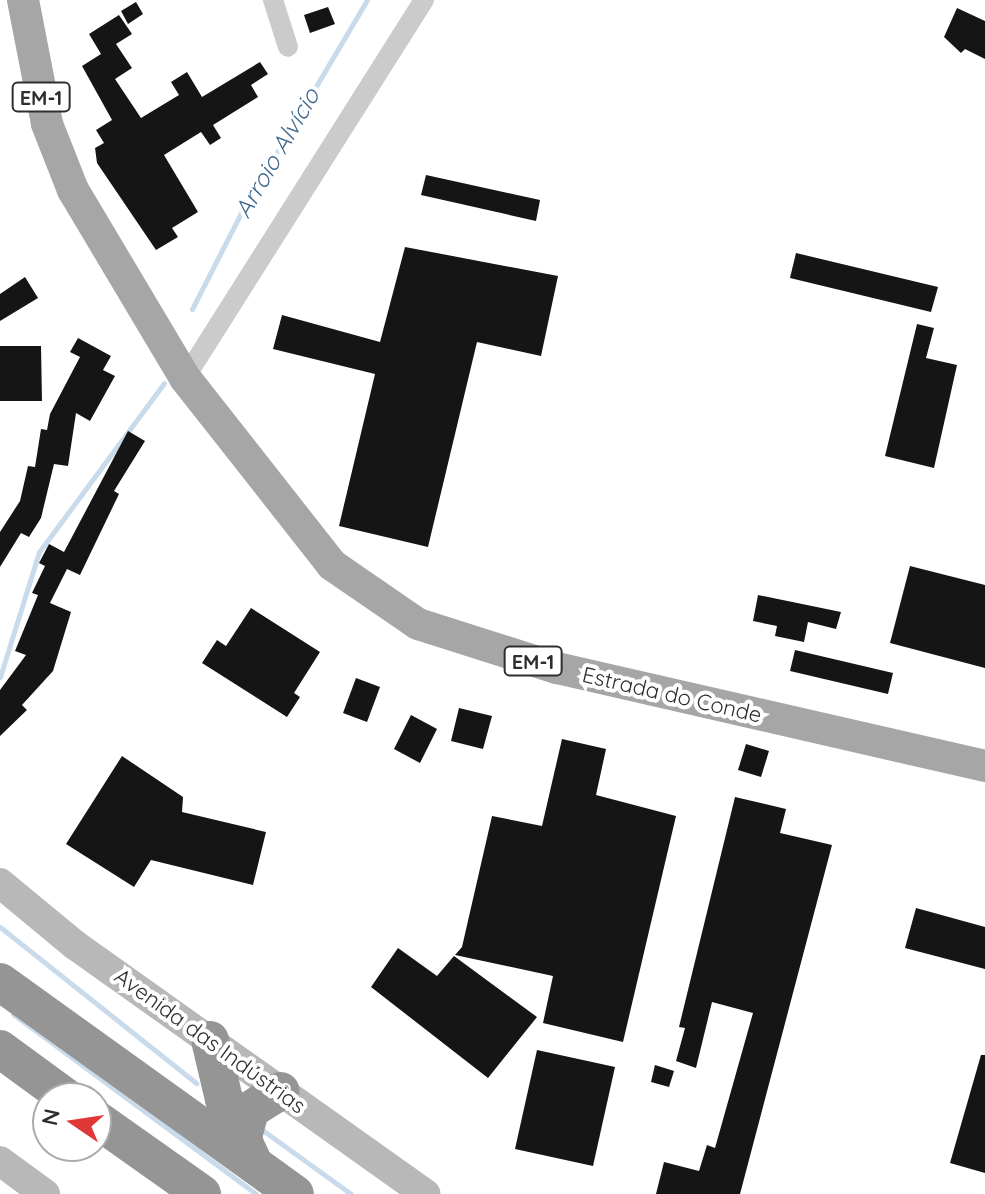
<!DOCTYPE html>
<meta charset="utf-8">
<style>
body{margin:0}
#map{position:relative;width:985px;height:1194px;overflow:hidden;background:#fff;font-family:Quicksand,sans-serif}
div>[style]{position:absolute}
.stream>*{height:5px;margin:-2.5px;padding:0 2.5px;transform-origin:2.5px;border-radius:2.5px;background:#c9dbeb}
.building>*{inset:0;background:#151515}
.street>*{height:20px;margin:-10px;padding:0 10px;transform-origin:10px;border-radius:10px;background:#cbcbcb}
.secondary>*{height:30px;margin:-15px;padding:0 15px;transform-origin:15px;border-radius:15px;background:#b8b8b8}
.primary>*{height:32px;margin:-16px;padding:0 16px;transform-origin:16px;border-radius:16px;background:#a6a6a6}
.highway>*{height:38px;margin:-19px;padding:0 19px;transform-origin:19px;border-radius:19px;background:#959595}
span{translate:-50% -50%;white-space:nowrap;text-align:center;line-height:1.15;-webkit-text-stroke:8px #fff;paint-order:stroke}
.shield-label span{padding:2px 6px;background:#fff;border:2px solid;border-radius:6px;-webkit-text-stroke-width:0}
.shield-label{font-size:20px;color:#2e2e2e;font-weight:700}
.street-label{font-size:22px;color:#2e2e2e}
.water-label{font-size:24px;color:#3f698e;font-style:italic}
.north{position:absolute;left:32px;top:1082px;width:80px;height:80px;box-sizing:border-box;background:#fff;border:2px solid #ababab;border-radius:50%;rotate:283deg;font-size:22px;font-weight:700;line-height:32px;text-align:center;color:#2e2e2e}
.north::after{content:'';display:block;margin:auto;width:28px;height:36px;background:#df3836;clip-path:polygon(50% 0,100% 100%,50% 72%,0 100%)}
</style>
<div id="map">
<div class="stream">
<div style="left:192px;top:309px;width:108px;rotate:-63deg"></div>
<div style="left:241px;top:213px;width:247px;rotate:-59.4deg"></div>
<div style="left:0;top:677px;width:131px;rotate:-72.7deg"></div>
<div style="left:39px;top:552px;width:210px;rotate:-53.5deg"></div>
<div style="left:0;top:927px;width:251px;rotate:38.5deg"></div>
<div style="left:13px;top:1014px;width:302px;rotate:36.5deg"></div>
<div style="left:261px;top:1129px;width:111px;rotate:35.8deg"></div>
</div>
<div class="building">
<div style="clip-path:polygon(136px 2px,143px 14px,128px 24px,121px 11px)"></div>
<div style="clip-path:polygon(328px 7px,335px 24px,310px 33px,304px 15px)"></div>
<div style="clip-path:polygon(957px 8px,985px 21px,985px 59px,965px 49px,961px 53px,944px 37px)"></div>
<div style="clip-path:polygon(119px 15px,132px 34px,116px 44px,132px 68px,115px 79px,141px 118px,179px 95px,171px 82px,187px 72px,202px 97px,260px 62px,268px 74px,251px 85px,258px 97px,213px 125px,221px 138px,210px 145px,201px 132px,164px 155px,198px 212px,172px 228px,178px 237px,156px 250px,97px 163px,95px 148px,104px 143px,96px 130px,112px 120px,82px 66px,101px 54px,89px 34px)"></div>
<div style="clip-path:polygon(426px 175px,540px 200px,536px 221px,421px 195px)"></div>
<div style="clip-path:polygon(405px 247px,558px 276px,541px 356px,477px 342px,428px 547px,339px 526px,375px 374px,273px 349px,282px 315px,380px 342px)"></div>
<div style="clip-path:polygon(796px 253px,938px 287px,931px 312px,790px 278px)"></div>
<div style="clip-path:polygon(25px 277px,38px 298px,0 321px,0 294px)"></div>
<div style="clip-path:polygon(917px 324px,934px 328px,926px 358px,957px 365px,934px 468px,885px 456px)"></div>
<div style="clip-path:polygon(78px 338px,111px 356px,103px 370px,115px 376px,90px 421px,76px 413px,68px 466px,54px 464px,41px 518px,29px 537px,21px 533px,0 567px,0 532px,20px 501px,28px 466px,35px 467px,41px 429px,47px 430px,50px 414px,80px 357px,70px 352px)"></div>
<div style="clip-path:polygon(0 346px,41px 346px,42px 401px,0 401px)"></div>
<div style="clip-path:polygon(128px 431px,145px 441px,114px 491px,119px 494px,80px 575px,67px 569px,50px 603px,71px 612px,53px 671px,22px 705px,27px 710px,0 736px,0 690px,26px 655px,15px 651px,38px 595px,32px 593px,45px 566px,39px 563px,49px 544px,64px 552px)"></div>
<div style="clip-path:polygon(910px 566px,985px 585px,985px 668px,890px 643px)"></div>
<div style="clip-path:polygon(758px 595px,841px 612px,836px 629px,808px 622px,804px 642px,775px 636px,777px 626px,753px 621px)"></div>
<div style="clip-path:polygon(251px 608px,320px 652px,294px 693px,300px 697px,287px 717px,202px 663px,217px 640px,226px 646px)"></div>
<div style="clip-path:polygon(795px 650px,893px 673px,888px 694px,790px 671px)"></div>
<div style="clip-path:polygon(356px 678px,380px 687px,367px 722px,343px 713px)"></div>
<div style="clip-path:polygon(459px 708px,492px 716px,483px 749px,451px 741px)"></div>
<div style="clip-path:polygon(411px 715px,437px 729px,420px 763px,394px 749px)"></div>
<div style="clip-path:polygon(562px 739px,606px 749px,596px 795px,676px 816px,623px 1042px,543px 1023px,553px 976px,455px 955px,462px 947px,492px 816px,542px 826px)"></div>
<div style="clip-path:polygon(746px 744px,769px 751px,761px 777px,738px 770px)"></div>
<div style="clip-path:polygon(122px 756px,183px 797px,182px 812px,266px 832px,253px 885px,151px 860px,134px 887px,66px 844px)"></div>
<div style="clip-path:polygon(735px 797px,786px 809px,780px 833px,832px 845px,740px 1194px,656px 1194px,664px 1162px,699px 1171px,707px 1145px,715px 1148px,753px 1013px,712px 1002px,696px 1068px,676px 1061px,685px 1028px,679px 1027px)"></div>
<div style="clip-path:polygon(916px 908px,985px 927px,985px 969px,905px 948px)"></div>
<div style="clip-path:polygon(398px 948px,437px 976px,454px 956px,537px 1017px,488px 1078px,371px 987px)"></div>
<div style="clip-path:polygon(537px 1050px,615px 1067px,593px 1166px,515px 1149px)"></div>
<div style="clip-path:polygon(981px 1055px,985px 1055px,985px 1173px,950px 1163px)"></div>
<div style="clip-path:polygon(655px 1065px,674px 1071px,669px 1087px,651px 1082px)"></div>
</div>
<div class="street">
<div style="left:273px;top:0;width:49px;rotate:72.3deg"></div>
<div style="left:185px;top:378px;width:447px;rotate:-57.7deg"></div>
</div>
<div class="secondary">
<div style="left:0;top:883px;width:97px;rotate:39.6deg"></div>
<div style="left:75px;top:945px;width:430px;rotate:35.4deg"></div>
<div style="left:0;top:1161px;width:56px;rotate:36.3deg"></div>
</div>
<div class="primary">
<div style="left:23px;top:0;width:126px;rotate:79deg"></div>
<div style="left:47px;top:124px;width:71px;rotate:68.5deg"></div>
<div style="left:73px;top:190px;width:219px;rotate:59.2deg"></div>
<div style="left:185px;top:378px;width:238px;rotate:51.8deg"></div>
<div style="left:332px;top:565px;width:104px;rotate:34.5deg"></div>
<div style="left:418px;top:624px;width:146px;rotate:17.6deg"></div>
<div style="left:557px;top:668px;width:439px;rotate:12.9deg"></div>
</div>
<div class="highway">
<div style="left:0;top:982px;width:363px;rotate:35.7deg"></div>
<div style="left:210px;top:1040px;width:61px;rotate:76.7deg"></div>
<div style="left:224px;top:1099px;width:72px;rotate:65.2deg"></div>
<div style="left:0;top:1049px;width:83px;rotate:36.2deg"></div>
<div style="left:96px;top:1119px;width:130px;rotate:35.3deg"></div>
<div style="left:244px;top:1133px;width:24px;rotate:-75deg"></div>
<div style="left:250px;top:1110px;width:36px;rotate:-32deg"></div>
</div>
<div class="shield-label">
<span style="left:41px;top:97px">EM-1</span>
<span style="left:533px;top:661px">EM-1</span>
</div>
<div class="street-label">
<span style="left:672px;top:695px;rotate:13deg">Estrada do Conde</span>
<span style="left:210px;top:1041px;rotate:36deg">Avenida das Indústrias</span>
</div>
<div class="water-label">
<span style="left:277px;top:153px;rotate:-60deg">Arroio Alvício</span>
</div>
<div class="north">N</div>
</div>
